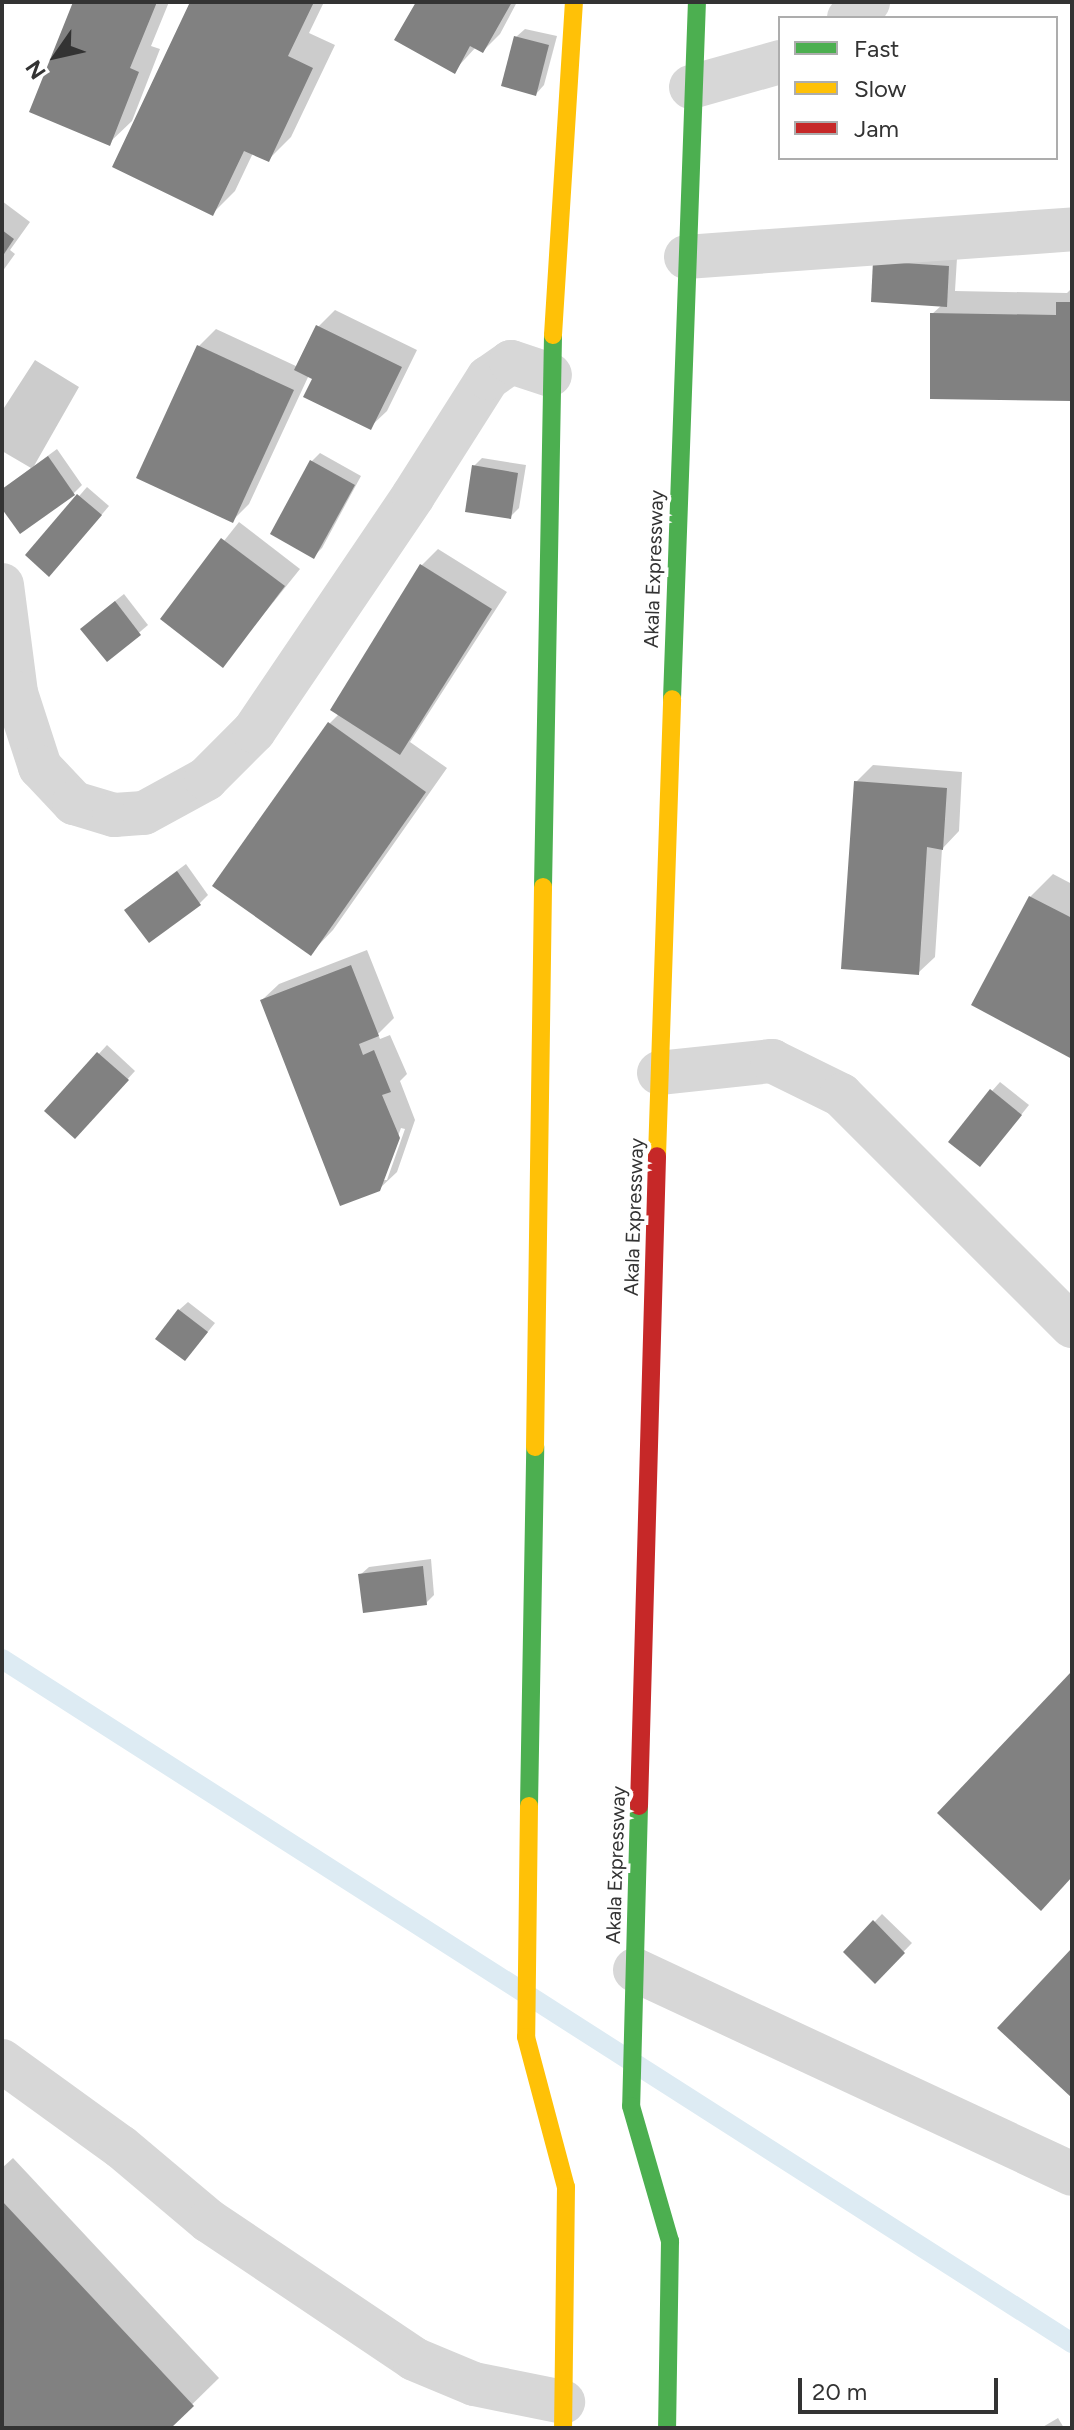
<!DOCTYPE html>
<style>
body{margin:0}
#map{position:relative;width:1074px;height:2430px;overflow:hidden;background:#fff;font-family:Figtree,sans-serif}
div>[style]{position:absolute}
.shadow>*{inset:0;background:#0003}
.stream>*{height:20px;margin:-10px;padding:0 10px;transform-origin:10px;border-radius:10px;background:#ddebf3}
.building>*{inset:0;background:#818181}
.street>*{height:44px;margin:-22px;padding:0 22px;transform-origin:22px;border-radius:22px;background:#d7d7d7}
.fast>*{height:18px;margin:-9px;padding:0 9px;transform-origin:9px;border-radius:9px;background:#4caf50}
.slow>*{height:18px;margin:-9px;padding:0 9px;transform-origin:9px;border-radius:9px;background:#ffc107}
.jam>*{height:18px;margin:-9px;padding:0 9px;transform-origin:9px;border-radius:9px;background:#c62828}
span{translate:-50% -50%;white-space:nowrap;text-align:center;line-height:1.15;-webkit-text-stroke:8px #fff;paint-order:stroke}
.street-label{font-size:20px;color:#333}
.frame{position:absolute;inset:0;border:4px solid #333;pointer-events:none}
.legend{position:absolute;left:778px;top:16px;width:280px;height:144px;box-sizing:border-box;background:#fff;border:2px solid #adadad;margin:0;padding:10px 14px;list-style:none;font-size:24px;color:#333}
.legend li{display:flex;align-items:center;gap:16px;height:40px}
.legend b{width:40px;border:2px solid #adadad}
.north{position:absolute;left:16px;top:16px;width:80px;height:80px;-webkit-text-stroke:6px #fff;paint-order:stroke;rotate:236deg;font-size:22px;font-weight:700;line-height:32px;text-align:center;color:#333}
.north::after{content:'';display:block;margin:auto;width:28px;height:36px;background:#333;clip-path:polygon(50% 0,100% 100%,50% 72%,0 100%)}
.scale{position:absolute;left:798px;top:2378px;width:200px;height:36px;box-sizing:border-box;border:4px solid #333;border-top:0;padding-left:10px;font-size:24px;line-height:28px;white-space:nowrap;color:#333;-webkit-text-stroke:6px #fff;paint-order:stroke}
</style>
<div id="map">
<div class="shadow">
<div style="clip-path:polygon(75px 2px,169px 2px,151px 46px,160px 49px,132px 121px,109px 143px)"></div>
<div style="clip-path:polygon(192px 2px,324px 2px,309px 33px,335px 45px,291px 137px,268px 160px,253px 153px,235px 191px,213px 213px)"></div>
<div style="clip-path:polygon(418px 2px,517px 2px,500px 34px,483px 51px,476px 47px,454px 71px)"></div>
<div style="clip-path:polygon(525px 29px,557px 36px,544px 85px,536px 94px,516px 37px)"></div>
<div style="clip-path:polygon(2px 201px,30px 222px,10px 250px,15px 254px,2px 272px)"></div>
<div style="clip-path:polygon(957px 258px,955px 291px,1067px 293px,1072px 288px,1072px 399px,932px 314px,942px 305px,875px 262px)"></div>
<div style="clip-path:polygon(335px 310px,417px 350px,387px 411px,370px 427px,309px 375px,249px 504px,232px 521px,138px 477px,199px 346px,216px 329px,298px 367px,318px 327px)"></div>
<div style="clip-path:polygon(35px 360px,79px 387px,34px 466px,57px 449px,82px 485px,74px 493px,2px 505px,2px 490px,31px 468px,2px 451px,2px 411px)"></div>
<div style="clip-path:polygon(320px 453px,361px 476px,322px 548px,314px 556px,312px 461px)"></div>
<div style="clip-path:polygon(482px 458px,526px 465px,519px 508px,510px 517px,474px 466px)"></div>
<div style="clip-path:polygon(87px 487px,109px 506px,58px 566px,28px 555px)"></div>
<div style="clip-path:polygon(239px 522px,300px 569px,223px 665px,163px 618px)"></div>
<div style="clip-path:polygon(438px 549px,507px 592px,410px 742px,447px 768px,333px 930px,311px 953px,330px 723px,339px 714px,422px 565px)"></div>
<div style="clip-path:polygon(124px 594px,148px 625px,107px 660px,91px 620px)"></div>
<div style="clip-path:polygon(873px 765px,962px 772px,959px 831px,942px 849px,935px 957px,918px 973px,856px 782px)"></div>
<div style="clip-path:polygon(186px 864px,208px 895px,200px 903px,135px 902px)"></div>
<div style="clip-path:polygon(1053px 874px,1072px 884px,1072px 1057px,1030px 897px)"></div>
<div style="clip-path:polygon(evenodd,367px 950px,394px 1018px,378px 1034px,380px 1039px,390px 1035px,407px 1074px,400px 1081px,415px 1120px,397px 1172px,379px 1189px,262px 1000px,279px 984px,367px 950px,401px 1128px,405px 1129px,387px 1180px,382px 1180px,401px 1128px)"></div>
<div style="clip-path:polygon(107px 1045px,135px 1071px,83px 1128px,47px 1110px)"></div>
<div style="clip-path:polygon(1000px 1082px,1029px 1105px,988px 1156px,992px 1091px)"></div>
<div style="clip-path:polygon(188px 1302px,215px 1323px,193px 1350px,179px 1310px)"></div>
<div style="clip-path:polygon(431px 1559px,434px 1595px,426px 1603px,360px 1575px,369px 1567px)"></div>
<div style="clip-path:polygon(882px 1914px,912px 1943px,875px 1981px,846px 1952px)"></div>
<div style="clip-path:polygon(13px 2158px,219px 2378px,168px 2428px,2px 2428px,2px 2168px)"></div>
<div style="clip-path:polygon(1058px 2418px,1064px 2428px,1041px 2428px)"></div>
</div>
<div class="stream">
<div style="left:2px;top:1659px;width:1270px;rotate:32.59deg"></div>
</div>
<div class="building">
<div style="clip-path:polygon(73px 2px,157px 2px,130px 68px,139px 72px,110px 146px,29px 112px)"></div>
<div style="clip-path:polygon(190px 2px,314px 2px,288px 56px,313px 68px,269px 162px,244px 151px,213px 216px,112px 167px)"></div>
<div style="clip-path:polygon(416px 2px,512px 2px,483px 53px,470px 46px,455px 74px,394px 40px)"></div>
<div style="clip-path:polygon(514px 36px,549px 45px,536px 96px,501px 86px)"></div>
<div style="clip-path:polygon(2px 230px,14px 239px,2px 257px)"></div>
<div style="clip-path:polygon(873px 261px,949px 266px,947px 307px,871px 302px)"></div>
<div style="clip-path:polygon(1056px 302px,1072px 302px,1072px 401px,930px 399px,930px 313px,1056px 315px)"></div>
<div style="clip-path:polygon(316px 325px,402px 367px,371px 430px,303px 397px,312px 379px,294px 370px)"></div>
<div style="clip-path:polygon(197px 345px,294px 390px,233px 523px,136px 478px)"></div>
<div style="clip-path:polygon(48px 456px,75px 495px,20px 534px,2px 509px,2px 489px)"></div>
<div style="clip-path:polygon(310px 460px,355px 485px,314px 559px,270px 534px)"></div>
<div style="clip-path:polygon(472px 465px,518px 473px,511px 519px,465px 512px)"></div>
<div style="clip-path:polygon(77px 494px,102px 515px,49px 577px,25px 555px)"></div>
<div style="clip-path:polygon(221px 538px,285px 586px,223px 668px,160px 619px)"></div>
<div style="clip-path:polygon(420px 564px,492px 609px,400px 755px,330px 710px)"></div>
<div style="clip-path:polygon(115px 601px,141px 635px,107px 662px,80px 629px)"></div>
<div style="clip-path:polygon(328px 722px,426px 792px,311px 956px,212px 886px)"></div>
<div style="clip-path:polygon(854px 781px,947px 788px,943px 850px,927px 847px,919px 975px,841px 969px)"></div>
<div style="clip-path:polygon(177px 871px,201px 905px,149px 943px,124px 910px)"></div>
<div style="clip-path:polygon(1029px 896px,1072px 918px,1072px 1059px,971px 1005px)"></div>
<div style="clip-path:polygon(351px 965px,379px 1036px,359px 1044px,363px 1055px,374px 1050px,391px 1092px,382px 1095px,400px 1138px,380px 1191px,340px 1206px,260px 1000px)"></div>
<div style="clip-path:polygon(97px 1052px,129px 1080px,75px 1139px,44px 1111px)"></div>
<div style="clip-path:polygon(990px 1089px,1022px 1115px,980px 1167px,948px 1142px)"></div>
<div style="clip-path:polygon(178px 1309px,208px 1332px,185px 1361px,155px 1339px)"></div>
<div style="clip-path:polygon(423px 1566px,427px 1605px,363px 1613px,358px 1574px)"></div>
<div style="clip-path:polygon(1072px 1671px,1072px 1877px,1041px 1911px,937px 1813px)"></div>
<div style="clip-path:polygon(873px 1920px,905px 1953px,875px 1984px,843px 1952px)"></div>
<div style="clip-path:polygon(1072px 1948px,1072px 2098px,997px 2028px)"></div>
<div style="clip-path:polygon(2px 2201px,194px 2406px,171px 2428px,2px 2428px)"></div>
</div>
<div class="street">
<div style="left:849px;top:18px;width:25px;rotate:-40deg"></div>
<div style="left:691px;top:87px;width:92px;rotate:-15.7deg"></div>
<div style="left:686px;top:257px;width:387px;rotate:-4.1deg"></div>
<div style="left:2px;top:585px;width:109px;rotate:82.6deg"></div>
<div style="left:16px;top:693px;width:78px;rotate:72deg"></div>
<div style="left:40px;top:767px;width:50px;rotate:46.6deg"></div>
<div style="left:74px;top:803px;width:42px;rotate:16.7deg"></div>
<div style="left:114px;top:815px;width:30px;rotate:-4deg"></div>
<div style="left:144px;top:813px;width:71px;rotate:-28.7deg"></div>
<div style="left:206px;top:779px;width:68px;rotate:-45deg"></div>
<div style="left:254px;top:731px;width:284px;rotate:-55.9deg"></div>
<div style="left:413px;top:496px;width:140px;rotate:-57.6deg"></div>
<div style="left:488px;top:378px;width:28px;rotate:-35deg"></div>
<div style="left:511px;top:362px;width:41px;rotate:18.4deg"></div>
<div style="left:659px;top:1073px;width:114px;rotate:-6.1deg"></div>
<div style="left:772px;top:1061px;width:77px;rotate:26.2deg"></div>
<div style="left:841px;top:1095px;width:327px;rotate:45deg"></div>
<div style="left:635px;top:1970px;width:482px;rotate:25deg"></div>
<div style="left:2px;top:2061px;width:147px;rotate:35.9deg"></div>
<div style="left:121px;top:2147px;width:115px;rotate:40.1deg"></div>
<div style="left:209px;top:2221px;width:247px;rotate:33.9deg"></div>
<div style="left:414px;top:2359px;width:65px;rotate:22.6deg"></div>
<div style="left:474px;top:2384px;width:91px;rotate:11.4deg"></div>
</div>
<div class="fast">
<div style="left:672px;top:699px;width:697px;rotate:-87.95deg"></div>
<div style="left:543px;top:887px;width:552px;rotate:-88.96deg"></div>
<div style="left:529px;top:1806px;width:359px;rotate:-89deg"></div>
<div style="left:639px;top:1806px;width:300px;rotate:91.5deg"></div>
<div style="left:631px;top:2106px;width:141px;rotate:73.9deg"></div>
<div style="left:670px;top:2241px;width:187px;rotate:90.9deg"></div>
</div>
<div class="slow">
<div style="left:553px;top:335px;width:334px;rotate:-86.4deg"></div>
<div style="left:657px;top:1156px;width:457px;rotate:-88.1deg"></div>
<div style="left:535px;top:1447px;width:560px;rotate:-89.18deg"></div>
<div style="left:529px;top:1806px;width:231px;rotate:90.7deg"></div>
<div style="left:526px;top:2037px;width:155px;rotate:75.1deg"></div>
<div style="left:566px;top:2187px;width:241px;rotate:90.7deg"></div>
</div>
<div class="jam">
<div style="left:639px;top:1806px;width:650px;rotate:-88.41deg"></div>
</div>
<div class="street-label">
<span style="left:654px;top:569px;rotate:-88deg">Akala Expressway</span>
<span style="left:634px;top:1217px;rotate:-88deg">Akala Expressway</span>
<span style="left:616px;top:1865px;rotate:-88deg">Akala Expressway</span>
</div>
<div class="frame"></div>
<ul class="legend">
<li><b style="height:10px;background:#4caf50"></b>Fast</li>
<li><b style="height:10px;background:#ffc107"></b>Slow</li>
<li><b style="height:10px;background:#c62828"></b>Jam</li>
</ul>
<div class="north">N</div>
<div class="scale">20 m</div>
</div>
